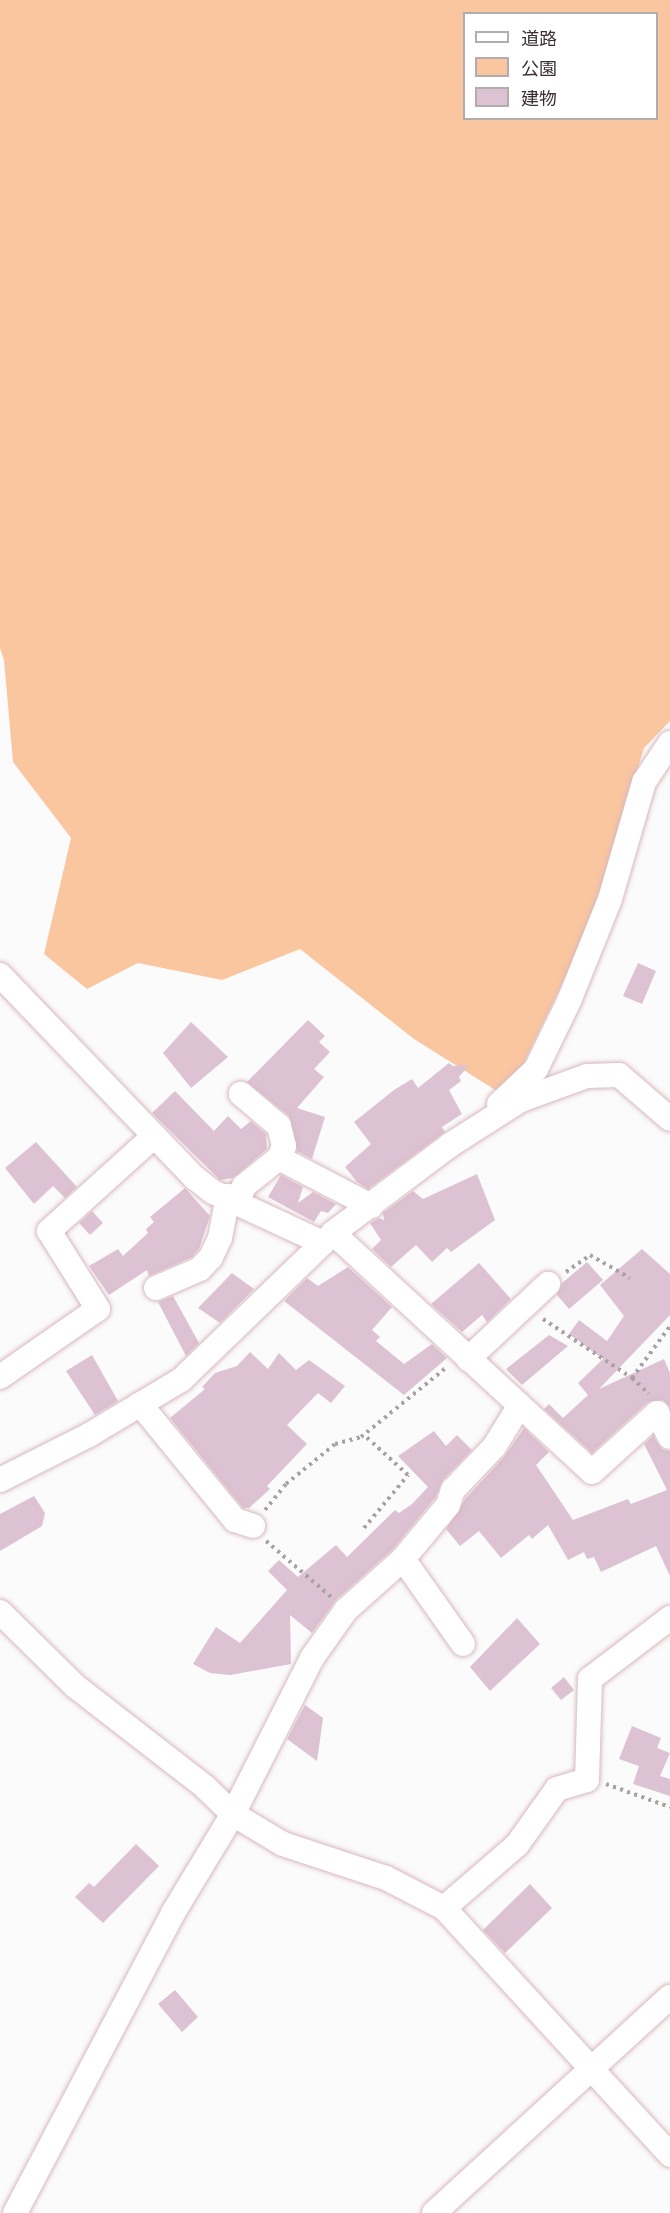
<!DOCTYPE html>
<meta charset="utf-8">
<style>
body{margin:0}
#map{position:relative;width:670px;height:2213px;overflow:hidden;background:#fbfbfb;font-family:"Open Sans","Noto Sans JP",sans-serif}
div>[style]{position:absolute}
.green>*{inset:0;background:#f9c6a0}
.building>*{inset:0;background:#dcc2d3}
.path>*{height:4px;margin-top:-2px;transform-origin:0;background:repeating-linear-gradient(90deg,#a8a2a4 0 3px,transparent 0 7.5px)}
.roads{filter:drop-shadow(0 0 2px #d8b8be) drop-shadow(0 0 2px #d8b8be)}
.minor>*{height:24px;margin:-12px;padding:0 12px;transform-origin:12px;border-radius:12px;background:#fff}
span{translate:-50% -50%;white-space:nowrap;text-align:center;line-height:1.15;-webkit-text-stroke:5px #fff;paint-order:stroke}
.legend{position:absolute;left:463px;top:12px;width:195px;height:108px;box-sizing:border-box;background:#fff;border:2px solid #b1acad;margin:0;padding:8px 10px;list-style:none;font-size:18px;color:#3d3033}
.legend li{display:flex;align-items:center;gap:12px;height:30px}
.legend b{width:30px;border:2px solid #b1acad}
</style>
<div id="map">
<div class="green">
<div style="clip-path:polygon(evenodd,0 0,670px 0,670px 721px,644px 748px,588px 930px,523px 1065px,497px 1091px,414px 1039px,300px 949px,222px 980px,138px 963px,87px 989px,44px 954px,71px 838px,13px 762px,4px 660px,0 648px,0 0,464px 14px,656px 14px,656px 118px,464px 118px,464px 14px)"></div>
</div>
<div class="building">
<div style="clip-path:polygon(638px 963px,656px 971px,642px 1004px,623px 996px)"></div>
<div style="clip-path:polygon(308px 1020px,325px 1036px,319px 1042px,330px 1052px,314px 1069px,324px 1077px,297px 1108px,325px 1117px,312px 1159px,297px 1151px,289px 1116px,247px 1082px)"></div>
<div style="clip-path:polygon(191px 1022px,228px 1057px,191px 1088px,163px 1053px)"></div>
<div style="clip-path:polygon(449px 1063px,453px 1066px,469px 1065px,459px 1077px,461px 1081px,449px 1090px,462px 1114px,442px 1127px,445px 1132px,368px 1189px,357px 1182px,345px 1167px,371px 1144px,354px 1122px,394px 1090px,412px 1079px,418px 1088px)"></div>
<div style="clip-path:polygon(175px 1091px,214px 1131px,228px 1116px,241px 1129px,251px 1121px,266px 1134px,267px 1149px,233px 1178px,220px 1180px,152px 1113px)"></div>
<div style="clip-path:polygon(36px 1142px,77px 1187px,65px 1198px,53px 1186px,34px 1204px,5px 1168px)"></div>
<div style="clip-path:polygon(477px 1174px,495px 1220px,451px 1252px,447px 1248px,432px 1262px,416px 1245px,391px 1267px,372px 1249px,381px 1240px,370px 1223px,379px 1218px,384px 1220px,383px 1213px,413px 1191px,423px 1199px)"></div>
<div style="clip-path:polygon(281px 1175px,303px 1187px,298px 1203px,313px 1192px,336px 1204px,328px 1213px,321px 1211px,314px 1222px,268px 1197px)"></div>
<div style="clip-path:polygon(185px 1188px,210px 1216px,199px 1249px,192px 1257px,149px 1276px,147px 1270px,109px 1295px,89px 1266px,118px 1249px,123px 1256px,148px 1233px,146px 1229px,154px 1222px,150px 1217px)"></div>
<div style="clip-path:polygon(92px 1211px,103px 1223px,90px 1235px,79px 1223px)"></div>
<div style="clip-path:polygon(642px 1249px,670px 1274px,670px 1315px,599px 1389px,664px 1359px,670px 1373px,670px 1407px,663px 1400px,648px 1402px,592px 1453px,544px 1409px,549px 1404px,563px 1418px,588px 1395px,578px 1383px,603px 1359px,569px 1334px,579px 1320px,607px 1341px,624px 1316px,600px 1285px)"></div>
<div style="clip-path:polygon(587px 1262px,603px 1280px,569px 1309px,557px 1295px,562px 1283px)"></div>
<div style="clip-path:polygon(479px 1263px,511px 1299px,487px 1322px,482px 1315px,462px 1332px,431px 1304px)"></div>
<div style="clip-path:polygon(348px 1267px,392px 1307px,372px 1330px,380px 1337px,376px 1341px,404px 1364px,432px 1344px,447px 1358px,404px 1395px,284px 1301px,307px 1278px,318px 1286px)"></div>
<div style="clip-path:polygon(232px 1273px,254px 1289px,220px 1323px,198px 1308px)"></div>
<div style="clip-path:polygon(173px 1296px,199px 1343px,186px 1356px,158px 1302px)"></div>
<div style="clip-path:polygon(549px 1335px,568px 1346px,522px 1385px,506px 1369px)"></div>
<div style="clip-path:polygon(250px 1352px,268px 1369px,279px 1353px,296px 1370px,309px 1360px,345px 1386px,331px 1403px,318px 1393px,287px 1425px,307px 1444px,267px 1486px,270px 1489px,249px 1508px,243px 1508px,170px 1418px,205px 1389px,202px 1387px,215px 1373px,237px 1366px)"></div>
<div style="clip-path:polygon(92px 1355px,118px 1401px,95px 1415px,66px 1371px)"></div>
<div style="clip-path:polygon(524px 1428px,549px 1452px,536px 1465px,573px 1520px,628px 1499px,631px 1504px,667px 1490px,644px 1444px,653px 1436px,662px 1449px,670px 1451px,670px 1576px,656px 1546px,601px 1572px,594px 1557px,587px 1559px,584px 1552px,568px 1560px,548px 1525px,532px 1539px,529px 1535px,501px 1558px,479px 1531px,460px 1546px,446px 1529px,466px 1498px,504px 1457px)"></div>
<div style="clip-path:polygon(434px 1431px,446px 1446px,457px 1435px,472px 1450px,443px 1480px,435px 1498px,393px 1549px,336px 1600px,312px 1633px,290px 1615px,291px 1664px,230px 1675px,210px 1673px,193px 1664px,216px 1627px,240px 1643px,287px 1590px,268px 1571px,279px 1560px,298px 1577px,336px 1545px,347px 1557px,395px 1510px,399px 1513px,412px 1504px,428px 1487px,398px 1456px)"></div>
<div style="clip-path:polygon(34px 1496px,45px 1513px,42px 1526px,0 1551px,0 1514px)"></div>
<div style="clip-path:polygon(517px 1618px,540px 1644px,490px 1691px,470px 1667px)"></div>
<div style="clip-path:polygon(564px 1677px,574px 1690px,561px 1700px,551px 1688px)"></div>
<div style="clip-path:polygon(305px 1705px,323px 1718px,317px 1761px,287px 1739px)"></div>
<div style="clip-path:polygon(632px 1726px,661px 1738px,657px 1748px,670px 1753px,660px 1776px,670px 1779px,670px 1796px,633px 1784px,639px 1766px,619px 1759px)"></div>
<div style="clip-path:polygon(136px 1844px,159px 1866px,103px 1923px,75px 1897px,89px 1883px,94px 1887px)"></div>
<div style="clip-path:polygon(530px 1884px,552px 1908px,505px 1953px,483px 1930px)"></div>
<div style="clip-path:polygon(175px 1990px,198px 2017px,182px 2032px,158px 2004px)"></div>
</div>
<div class="path">
<div style="left:566px;top:1272px;width:29px;rotate:-35deg"></div>
<div style="left:590px;top:1255px;width:46px;rotate:29.9deg"></div>
<div style="left:543px;top:1319px;width:107px;rotate:33.5deg"></div>
<div style="left:632px;top:1378px;width:23px;rotate:43deg"></div>
<div style="left:632px;top:1378px;width:64px;rotate:-53.8deg"></div>
<div style="left:265px;top:1510px;width:33px;rotate:-51deg"></div>
<div style="left:286px;top:1484px;width:63px;rotate:-39.2deg"></div>
<div style="left:335px;top:1444px;width:27px;rotate:-15deg"></div>
<div style="left:361px;top:1437px;width:112px;rotate:-39.2deg"></div>
<div style="left:364px;top:1528px;width:69px;rotate:-50.3deg"></div>
<div style="left:408px;top:1475px;width:59px;rotate:-137.7deg"></div>
<div style="left:266px;top:1541px;width:86px;rotate:40.7deg"></div>
<div style="left:606px;top:1784px;width:68px;rotate:19.8deg"></div>
</div>
<div class="roads">
<div class="minor">
<div style="left:0;top:975px;width:281px;rotate:46.2deg"></div>
<div style="left:195px;top:1178px;width:23px;rotate:38deg"></div>
<div style="left:213px;top:1192px;width:121px;rotate:24.9deg"></div>
<div style="left:499px;top:1104px;width:51px;rotate:-43.4deg"></div>
<div style="left:536px;top:1069px;width:76px;rotate:-64.1deg"></div>
<div style="left:569px;top:1001px;width:110px;rotate:-68.1deg"></div>
<div style="left:610px;top:899px;width:122px;rotate:-73.8deg"></div>
<div style="left:644px;top:782px;width:47px;rotate:-56.3deg"></div>
<div style="left:279px;top:1158px;width:104px;rotate:27.6deg"></div>
<div style="left:238px;top:1201px;width:16px;rotate:-68deg"></div>
<div style="left:244px;top:1186px;width:45px;rotate:-38.7deg"></div>
<div style="left:279px;top:1158px;width:13px;rotate:-67deg"></div>
<div style="left:284px;top:1146px;width:21px;rotate:-104deg"></div>
<div style="left:279px;top:1126px;width:50px;rotate:-139.9deg"></div>
<div style="left:333px;top:1233px;width:352px;rotate:42.7deg"></div>
<div style="left:592px;top:1472px;width:88px;rotate:-42.2deg"></div>
<div style="left:657px;top:1413px;width:27px;rotate:62deg"></div>
<div style="left:156px;top:1288px;width:48px;rotate:-23.4deg"></div>
<div style="left:200px;top:1269px;width:16px;rotate:-47deg"></div>
<div style="left:211px;top:1257px;width:21px;rotate:-65deg"></div>
<div style="left:220px;top:1238px;width:43px;rotate:-79.2deg"></div>
<div style="left:468px;top:1359px;width:110px;rotate:-43.2deg"></div>
<div style="left:0;top:1377px;width:119px;rotate:-34.8deg"></div>
<div style="left:98px;top:1309px;width:92px;rotate:-122.1deg"></div>
<div style="left:49px;top:1231px;width:142px;rotate:-42.1deg"></div>
<div style="left:140px;top:1404px;width:150px;rotate:50.7deg"></div>
<div style="left:235px;top:1520px;width:19px;rotate:18deg"></div>
<div style="left:0;top:1480px;width:100px;rotate:-26.8deg"></div>
<div style="left:89px;top:1435px;width:107px;rotate:-30.9deg"></div>
<div style="left:181px;top:1380px;width:211px;rotate:-44deg"></div>
<div style="left:333px;top:1233px;width:146px;rotate:-36.9deg"></div>
<div style="left:450px;top:1145px;width:84px;rotate:-32.4deg"></div>
<div style="left:521px;top:1100px;width:70px;rotate:-20deg"></div>
<div style="left:587px;top:1076px;width:32px;rotate:-2deg"></div>
<div style="left:619px;top:1075px;width:67px;rotate:40.8deg"></div>
<div style="left:403px;top:1559px;width:104px;rotate:54.8deg"></div>
<div style="left:0;top:1612px;width:105px;rotate:44.6deg"></div>
<div style="left:75px;top:1686px;width:165px;rotate:37.8deg"></div>
<div style="left:205px;top:1787px;width:39px;rotate:44deg"></div>
<div style="left:233px;top:1814px;width:58px;rotate:31deg"></div>
<div style="left:283px;top:1844px;width:108px;rotate:18.3deg"></div>
<div style="left:386px;top:1878px;width:65px;rotate:27.3deg"></div>
<div style="left:444px;top:1908px;width:335px;rotate:47.5deg"></div>
<div style="left:444px;top:1908px;width:96px;rotate:-40.8deg"></div>
<div style="left:517px;top:1845px;width:69px;rotate:-54.5deg"></div>
<div style="left:557px;top:1789px;width:31px;rotate:-17deg"></div>
<div style="left:587px;top:1780px;width:101px;rotate:-88.3deg"></div>
<div style="left:590px;top:1679px;width:101px;rotate:-37.3deg"></div>
<div style="left:15px;top:2213px;width:339px;rotate:-62.2deg"></div>
<div style="left:173px;top:1913px;width:116px;rotate:-58.8deg"></div>
<div style="left:233px;top:1814px;width:175px;rotate:-63.1deg"></div>
<div style="left:312px;top:1658px;width:59px;rotate:-54.7deg"></div>
<div style="left:346px;top:1610px;width:76px;rotate:-41.8deg"></div>
<div style="left:403px;top:1559px;width:70px;rotate:-50.2deg"></div>
<div style="left:448px;top:1505px;width:16px;rotate:-72deg"></div>
<div style="left:453px;top:1490px;width:59px;rotate:-46.4deg"></div>
<div style="left:494px;top:1447px;width:49px;rotate:-58.2deg"></div>
<div style="left:434px;top:2213px;width:320px;rotate:-42.5deg"></div>
</div>
</div>
<ul class="legend">
<li><b style="height:8px;background:#fff"></b>道路</li>
<li><b style="height:16px;background:#f9c6a0"></b>公園</li>
<li><b style="height:16px;background:#dcc2d3"></b>建物</li>
</ul>
</div>
